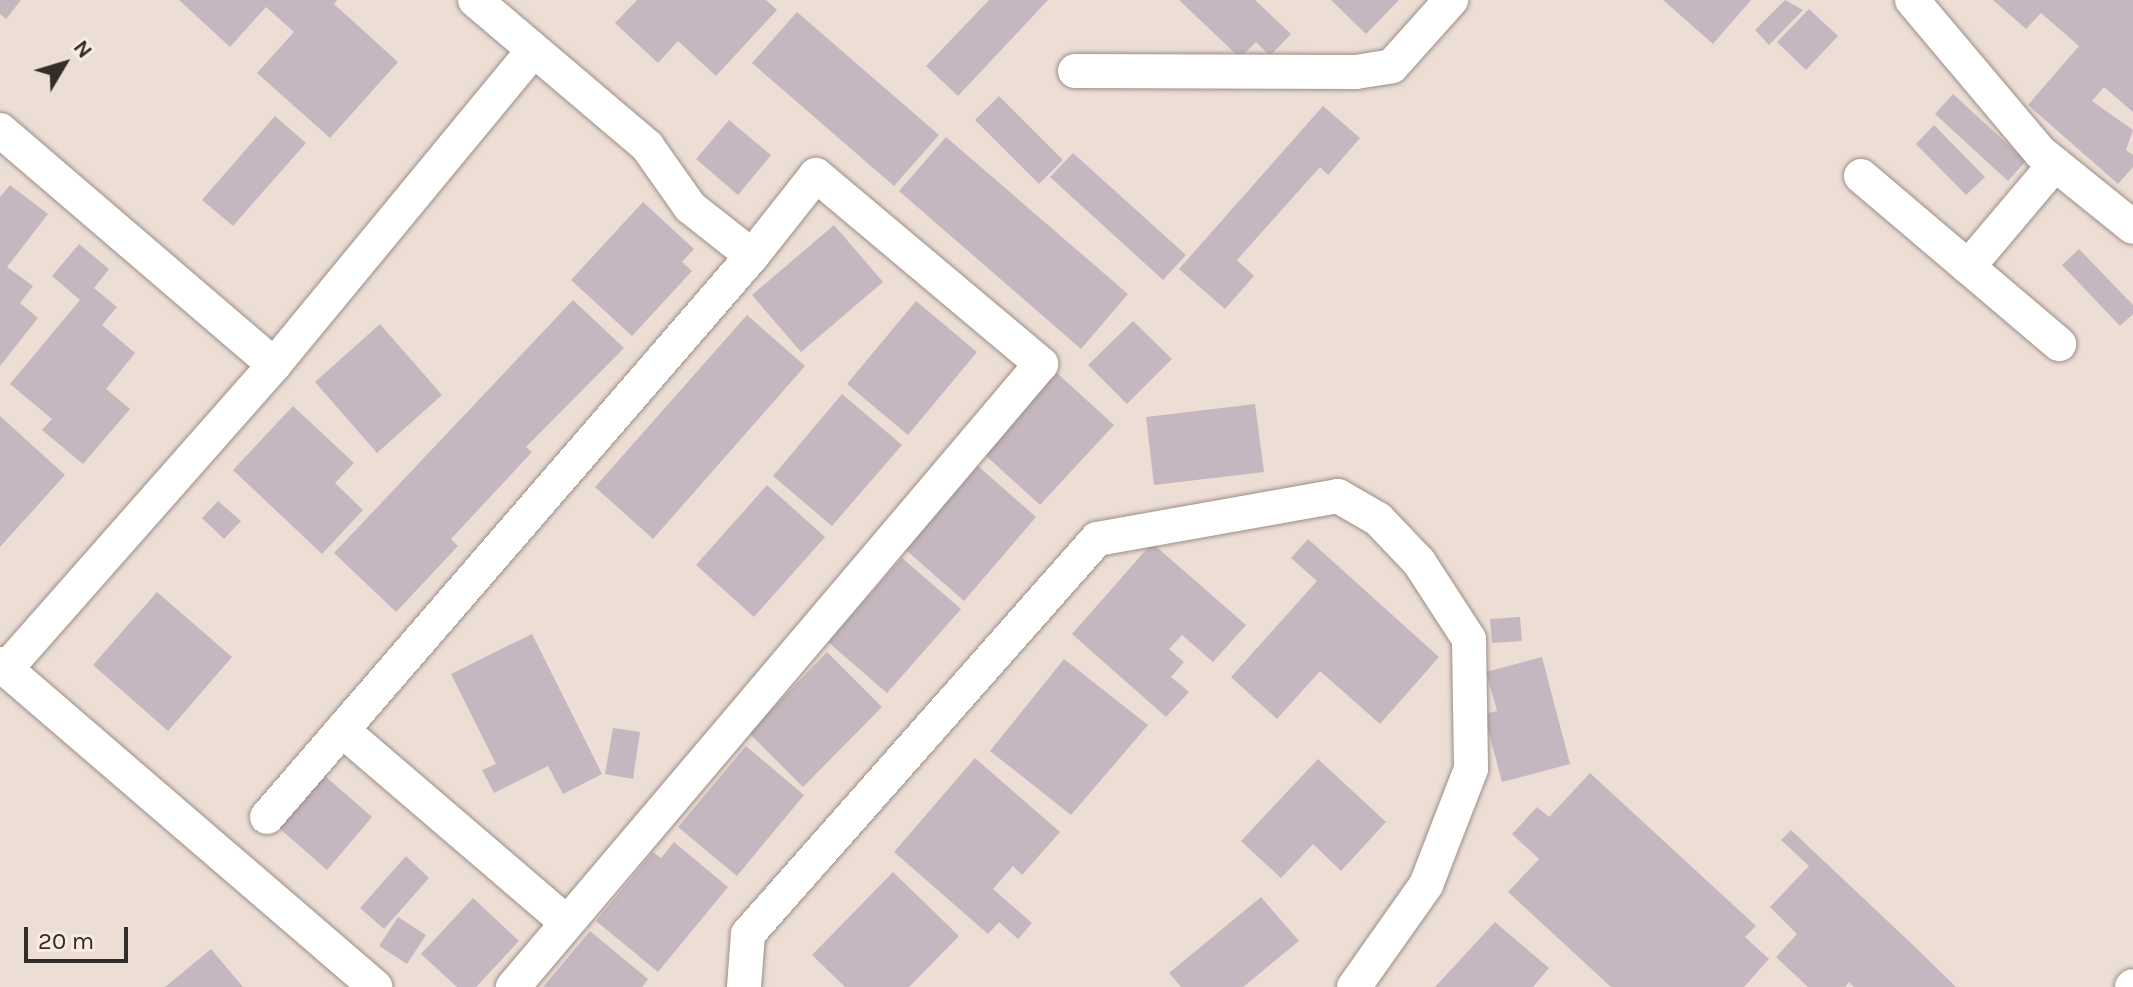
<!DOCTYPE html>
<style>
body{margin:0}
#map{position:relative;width:2133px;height:987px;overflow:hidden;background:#ecded5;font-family:Karla,sans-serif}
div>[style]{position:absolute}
.building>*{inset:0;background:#c5b7c0}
.roads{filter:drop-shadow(0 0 2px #9b8e86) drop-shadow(0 0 2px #9b8e86)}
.minor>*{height:34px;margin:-17px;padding:0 17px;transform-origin:17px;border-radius:17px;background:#fff}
span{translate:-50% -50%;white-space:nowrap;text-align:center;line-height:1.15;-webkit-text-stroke:6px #f9ebe2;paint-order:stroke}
.north{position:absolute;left:24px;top:24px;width:80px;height:80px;-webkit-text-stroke:6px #f9ebe2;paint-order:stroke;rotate:52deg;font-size:22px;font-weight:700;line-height:32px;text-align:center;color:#322d29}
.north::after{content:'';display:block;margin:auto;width:28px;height:36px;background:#322d29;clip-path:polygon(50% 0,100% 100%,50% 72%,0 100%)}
.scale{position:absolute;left:24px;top:927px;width:104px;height:36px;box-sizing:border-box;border:4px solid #322d29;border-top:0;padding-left:10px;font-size:24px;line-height:28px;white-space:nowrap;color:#322d29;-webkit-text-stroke:6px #f9ebe2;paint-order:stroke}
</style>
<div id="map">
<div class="building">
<div style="clip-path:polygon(0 0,21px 0,6px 19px,0 14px)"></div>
<div style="clip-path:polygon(179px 0,337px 0,334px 4px,398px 62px,330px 138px,257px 73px,294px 32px,266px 7px,230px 47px)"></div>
<div style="clip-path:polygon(637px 0,766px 0,777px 10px,716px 76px,678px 41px,658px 63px,615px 23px)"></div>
<div style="clip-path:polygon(989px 0,1048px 0,958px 96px,926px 66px)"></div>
<div style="clip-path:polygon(1179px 0,1255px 0,1291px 34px,1270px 56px,1256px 42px,1240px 58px)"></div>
<div style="clip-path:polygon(1331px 0,1399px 0,1366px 34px)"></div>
<div style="clip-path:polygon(1663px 0,1751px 0,1713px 44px)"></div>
<div style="clip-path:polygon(1785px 0,1803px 10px,1769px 45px,1755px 30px)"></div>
<div style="clip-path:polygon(1993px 0,2133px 0,2133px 112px,2104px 87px,2092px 101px,2133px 130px,2126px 150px,2133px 155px,2133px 167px,2118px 184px,2028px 105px,2079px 46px,2041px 13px,2026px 29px)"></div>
<div style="clip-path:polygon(1809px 9px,1838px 36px,1806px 70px,1777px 42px)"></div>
<div style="clip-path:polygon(797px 12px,939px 135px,894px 186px,752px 63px)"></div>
<div style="clip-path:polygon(1953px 94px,2026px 161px,2008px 181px,1935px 114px)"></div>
<div style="clip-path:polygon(999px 96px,1063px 160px,1039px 184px,975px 120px)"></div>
<div style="clip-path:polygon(1323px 106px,1360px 138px,1328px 175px,1320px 167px,1237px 260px,1254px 276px,1225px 309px,1179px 269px)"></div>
<div style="clip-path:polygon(275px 116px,306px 143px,233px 226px,202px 200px)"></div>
<div style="clip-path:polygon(729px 120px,771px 155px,738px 195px,696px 159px)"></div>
<div style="clip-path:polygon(1934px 125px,1985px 177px,1966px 195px,1916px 144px)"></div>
<div style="clip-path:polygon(946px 137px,1128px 294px,1081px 349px,899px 191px)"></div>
<div style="clip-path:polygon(1073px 153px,1186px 255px,1163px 280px,1050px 177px)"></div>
<div style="clip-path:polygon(10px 185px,48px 214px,7px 267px,33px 286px,20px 303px,38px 318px,0 366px,0 197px)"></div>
<div style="clip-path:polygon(643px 202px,694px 249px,682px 262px,692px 271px,632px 336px,571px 280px)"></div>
<div style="clip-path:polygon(834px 225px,883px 282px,801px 352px,752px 295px)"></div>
<div style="clip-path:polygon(79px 244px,109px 269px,94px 288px,117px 307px,102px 325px,135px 353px,106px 389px,130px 409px,83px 464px,42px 430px,52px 419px,10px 384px,80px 300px,52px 276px)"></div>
<div style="clip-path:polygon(2079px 249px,2133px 305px,2133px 314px,2120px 326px,2062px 265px)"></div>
<div style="clip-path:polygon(573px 300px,624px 348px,526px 447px,532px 452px,451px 539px,458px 546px,396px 612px,334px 553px)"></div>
<div style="clip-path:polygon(916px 301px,977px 352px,908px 435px,847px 384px)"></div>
<div style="clip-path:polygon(747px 315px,805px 366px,653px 539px,595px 487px)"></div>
<div style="clip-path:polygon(1133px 321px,1172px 359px,1127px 404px,1088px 365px)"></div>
<div style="clip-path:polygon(380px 324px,442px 395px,377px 453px,315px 382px)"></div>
<div style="clip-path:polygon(1057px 373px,1114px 425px,1040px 505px,983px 453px)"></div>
<div style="clip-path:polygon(842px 394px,902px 445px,832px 526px,773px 476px)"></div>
<div style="clip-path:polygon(1255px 404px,1264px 472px,1154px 485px,1146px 417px)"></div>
<div style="clip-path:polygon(293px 406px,354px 463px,335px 483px,363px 510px,322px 554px,233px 470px)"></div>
<div style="clip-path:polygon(0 416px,65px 475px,0 547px)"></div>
<div style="clip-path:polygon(978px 466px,1036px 517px,964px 601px,906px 550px)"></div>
<div style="clip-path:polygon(767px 485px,825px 537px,754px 617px,696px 565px)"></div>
<div style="clip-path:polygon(218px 501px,241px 521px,224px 539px,202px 518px)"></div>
<div style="clip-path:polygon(1308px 539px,1439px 657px,1380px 724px,1320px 671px,1277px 719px,1231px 677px,1317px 581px,1291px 558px)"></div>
<div style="clip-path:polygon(1152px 543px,1246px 625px,1213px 662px,1182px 635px,1169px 649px,1184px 662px,1171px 677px,1189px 692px,1166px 717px,1072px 634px)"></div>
<div style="clip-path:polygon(902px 558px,961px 609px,887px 693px,828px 642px)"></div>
<div style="clip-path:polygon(157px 592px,232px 657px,168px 731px,93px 665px)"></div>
<div style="clip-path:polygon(1520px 617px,1522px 641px,1492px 643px,1490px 619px)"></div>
<div style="clip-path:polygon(532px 634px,602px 774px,563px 794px,548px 766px,494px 793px,482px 770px,496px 764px,451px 674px)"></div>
<div style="clip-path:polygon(827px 652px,882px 707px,803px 787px,749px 733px)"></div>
<div style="clip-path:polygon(1542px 657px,1570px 764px,1502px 782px,1484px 714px,1497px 711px,1486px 672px)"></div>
<div style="clip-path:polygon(1064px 659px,1148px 725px,1071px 815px,990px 751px)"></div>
<div style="clip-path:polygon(613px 728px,640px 732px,633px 779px,605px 774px)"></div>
<div style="clip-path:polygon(746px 746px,804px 795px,737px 876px,678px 827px)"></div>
<div style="clip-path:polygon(975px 758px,1060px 832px,1022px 875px,1013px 866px,993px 889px,1032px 923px,1018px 939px,999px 922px,988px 934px,894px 852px)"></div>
<div style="clip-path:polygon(1318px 759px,1386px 822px,1341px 871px,1313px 844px,1281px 878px,1241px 841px)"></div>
<div style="clip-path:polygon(1590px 773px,1756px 926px,1745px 937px,1769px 959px,1744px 987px,1611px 987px,1508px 892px,1539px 859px,1512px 834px,1537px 807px,1549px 817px)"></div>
<div style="clip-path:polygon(325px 776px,372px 817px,327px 870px,279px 828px)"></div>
<div style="clip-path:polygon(1791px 830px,1914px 946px,1956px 987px,1854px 987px,1849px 982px,1845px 987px,1808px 987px,1776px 957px,1797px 934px,1770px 907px,1809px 866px,1781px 840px)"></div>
<div style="clip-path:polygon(674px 842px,728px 887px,658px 972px,596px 921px,653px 852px,661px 858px)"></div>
<div style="clip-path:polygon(406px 856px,429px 878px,384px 929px,360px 908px)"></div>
<div style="clip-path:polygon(893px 872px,959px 936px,909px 987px,845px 987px,812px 955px)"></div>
<div style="clip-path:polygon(1261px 897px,1299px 941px,1243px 987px,1181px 987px,1169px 973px)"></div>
<div style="clip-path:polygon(473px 898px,519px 941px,476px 987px,457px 987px,421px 954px)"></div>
<div style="clip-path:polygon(398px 917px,426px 935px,407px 964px,379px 946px)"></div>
<div style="clip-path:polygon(1495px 922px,1549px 968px,1533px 987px,1435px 987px)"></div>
<div style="clip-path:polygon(590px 931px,648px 979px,642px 987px,543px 987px)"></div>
<div style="clip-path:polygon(211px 949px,243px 987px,165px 987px)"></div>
</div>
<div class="roads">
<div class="minor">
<div style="left:475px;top:0;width:226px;rotate:40.3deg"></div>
<div style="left:647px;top:146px;width:75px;rotate:54.8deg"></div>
<div style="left:690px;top:207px;width:79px;rotate:38.3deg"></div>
<div style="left:752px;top:256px;width:103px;rotate:-51.7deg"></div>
<div style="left:816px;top:175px;width:294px;rotate:40deg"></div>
<div style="left:1041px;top:364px;width:817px;rotate:130.28deg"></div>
<div style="left:1912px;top:0;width:199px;rotate:49.9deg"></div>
<div style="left:2040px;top:152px;width:119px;rotate:38.9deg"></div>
<div style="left:1075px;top:71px;width:281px;rotate:0.2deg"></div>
<div style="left:1356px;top:72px;width:36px;rotate:-9deg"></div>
<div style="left:1392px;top:66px;width:89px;rotate:-48.2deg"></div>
<div style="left:0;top:130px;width:361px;rotate:40.6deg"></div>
<div style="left:274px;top:365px;width:408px;rotate:-50.5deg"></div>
<div style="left:1861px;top:176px;width:260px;rotate:40.3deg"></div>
<div style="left:1968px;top:267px;width:135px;rotate:-49.8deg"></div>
<div style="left:0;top:664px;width:495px;rotate:40.7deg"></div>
<div style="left:6px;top:669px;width:405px;rotate:-48.6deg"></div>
<div style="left:342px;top:730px;width:296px;rotate:40.6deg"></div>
<div style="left:267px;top:817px;width:742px;rotate:-49.16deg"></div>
<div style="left:744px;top:987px;width:53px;rotate:-85.7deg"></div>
<div style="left:748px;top:934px;width:527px;rotate:-48.54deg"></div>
<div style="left:1097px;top:539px;width:245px;rotate:-10.1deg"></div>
<div style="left:1338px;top:496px;width:46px;rotate:29.9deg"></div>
<div style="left:1378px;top:519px;width:59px;rotate:46.4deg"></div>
<div style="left:1419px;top:562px;width:92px;rotate:57deg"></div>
<div style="left:1469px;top:639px;width:130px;rotate:89.1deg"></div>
<div style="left:1471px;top:769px;width:124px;rotate:111.2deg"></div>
<div style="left:1426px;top:885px;width:125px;rotate:125.2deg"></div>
<div style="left:2132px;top:987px;width:1px;rotate:-45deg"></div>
</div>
</div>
<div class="north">N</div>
<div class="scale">20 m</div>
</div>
